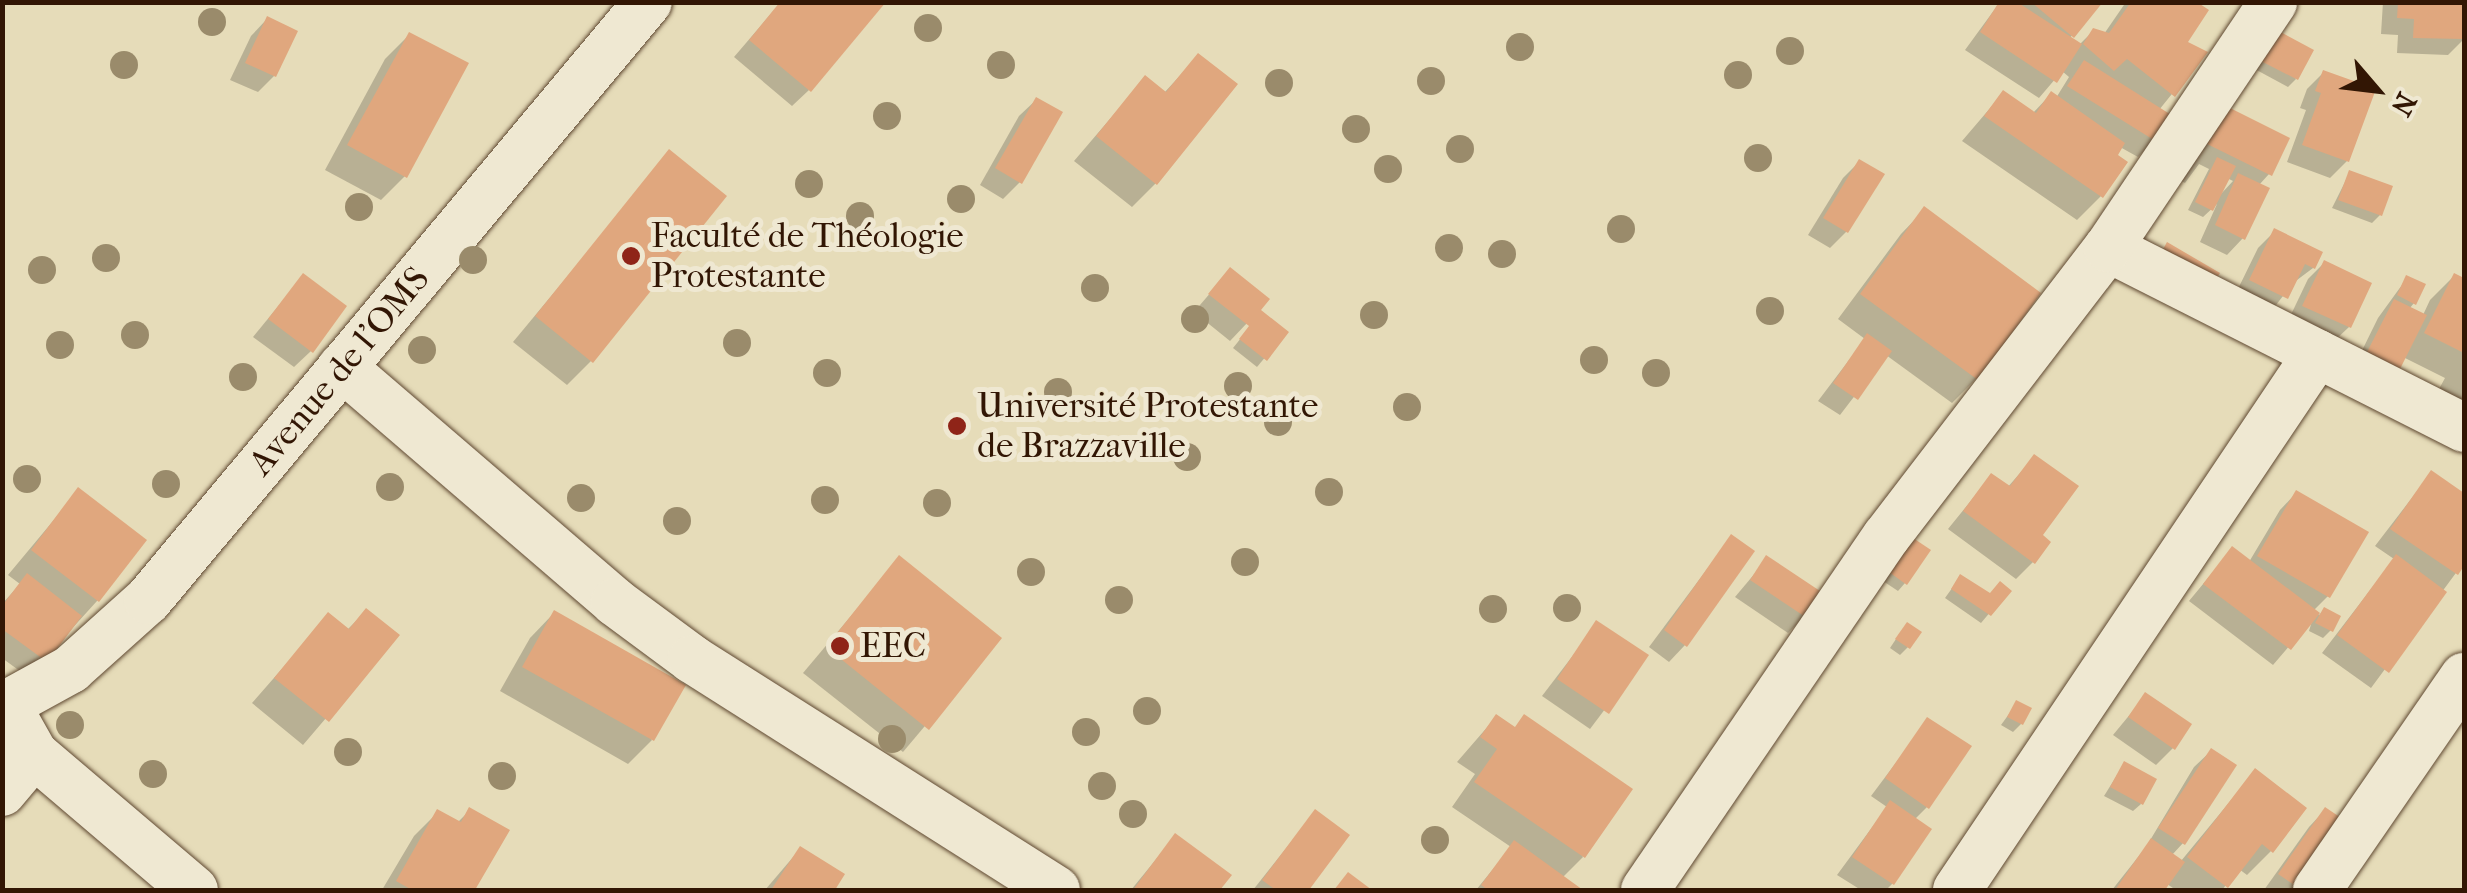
<!DOCTYPE html>
<meta charset="utf-8">
<style>
body{margin:0}
#map{position:relative;width:2467px;height:893px;overflow:hidden;background:#e6dcb9;font-family:"IM FELL French Canon",serif}
div>[style]{position:absolute}
.shadow>*{inset:0;background:#0003}
.building>*{inset:0;background:#e0a77e}
.roads{filter:drop-shadow(0 0 2px #5f4831) drop-shadow(0 0 2px #5f4831)}
.minor>*{height:48px;margin:-24px;padding:0 24px;transform-origin:24px;border-radius:24px;background:#efe8d2}
.trees>*{width:28px;height:28px;margin:-14px;border-radius:50%;background:#9a8b6b}
.dots>*{width:28px;height:28px;translate:-50% -50%;box-sizing:border-box;border:5px solid #efe8d2;border-radius:50%}
span{translate:-50% -50%;white-space:nowrap;text-align:center;line-height:1.15;-webkit-text-stroke:10px #efe8d2;paint-order:stroke}
.poi-label{font-size:35px;color:#321604}
.left{translate:0 -50%;text-align:left}
.street-label{font-size:35px;color:#321604}
.frame{position:absolute;inset:0;border:5px solid #321604;pointer-events:none}
.north{position:absolute;left:2327px;top:40px;width:100px;height:100px;-webkit-text-stroke:8px #efe8d2;paint-order:stroke;rotate:118deg;font-size:28px;font-weight:700;line-height:40px;text-align:center;color:#321604}
.north::after{content:'';display:block;margin:auto;width:35px;height:45px;background:#321604;clip-path:polygon(50% 0,100% 100%,50% 72%,0 100%)}
</style>
<div id="map">
<div class="shadow">
<div style="clip-path:polygon(781px 2px,809px 90px,792px 106px,734px 57px)"></div>
<div style="clip-path:polygon(2000px 2px,2100px 2px,2069px 39px,2079px 45px,2094px 30px,2104px 34px,2126px 2px,2192px 2px,2184px 44px,2205px 53px,2159px 110px,2155px 140px,2138px 157px,2120px 147px,2101px 196px,2077px 220px,1962px 141px,2003px 93px,2032px 114px,2051px 94px,2056px 98px,2069px 77px,2062px 71px,2039px 98px,1965px 50px)"></div>
<div style="clip-path:polygon(2383px 2px,2464px 2px,2464px 39px,2448px 55px,2397px 53px,2398px 35px,2381px 34px)"></div>
<div style="clip-path:polygon(267px 19px,274px 76px,258px 92px,230px 80px,251px 36px)"></div>
<div style="clip-path:polygon(409px 35px,405px 176px,381px 200px,325px 170px,385px 59px)"></div>
<div style="clip-path:polygon(2266px 39px,2296px 79px,2288px 87px,2251px 67px)"></div>
<div style="clip-path:polygon(1198px 56px,1156px 183px,1132px 207px,1074px 161px,1145px 78px,1164px 93px)"></div>
<div style="clip-path:polygon(2324px 72px,2347px 161px,2330px 178px,2287px 162px,2306px 110px,2300px 108px,2307px 89px)"></div>
<div style="clip-path:polygon(1036px 100px,1020px 182px,1003px 199px,980px 185px,1019px 116px)"></div>
<div style="clip-path:polygon(evenodd,2210px 126px,2269px 174px,2259px 185px,2243px 238px,2227px 255px,2200px 242px,2217px 204px,2203px 217px,2188px 210px,2209px 169px,2199px 164px,2185px 183px,2174px 177px,2210px 126px,2227px 178px,2233px 181px,2220px 195px,2227px 178px)"></div>
<div style="clip-path:polygon(670px 153px,591px 361px,567px 385px,513px 342px)"></div>
<div style="clip-path:polygon(1859px 162px,1846px 232px,1830px 248px,1808px 235px,1843px 178px)"></div>
<div style="clip-path:polygon(2350px 172px,2380px 215px,2372px 223px,2332px 208px)"></div>
<div style="clip-path:polygon(1925px 209px,2038px 293px,1976px 379px,1952px 403px,1886px 355px,1840px 415px,1818px 401px,1865px 339px,1838px 319px,1901px 234px)"></div>
<div style="clip-path:polygon(2275px 231px,2320px 253px,2313px 268px,2293px 283px,2269px 314px,2234px 297px,2258px 248px)"></div>
<div style="clip-path:polygon(2324px 263px,2349px 327px,2332px 343px,2287px 323px,2308px 279px)"></div>
<div style="clip-path:polygon(1230px 270px,1248px 322px,1230px 341px,1194px 312px)"></div>
<div style="clip-path:polygon(303px 276px,311px 351px,294px 367px,253px 337px)"></div>
<div style="clip-path:polygon(2454px 276px,2464px 281px,2464px 402px,2439px 389px,2445px 378px,2403px 357px,2350px 375px,2378px 318px,2407px 278px,2414px 303px,2409px 309px,2423px 315px,2430px 300px)"></div>
<div style="clip-path:polygon(1254px 322px,1286px 332px,1257px 367px,1233px 348px)"></div>
<div style="clip-path:polygon(2034px 457px,2039px 536px,2033px 562px,2016px 579px,1948px 529px,1991px 476px,2007px 488px)"></div>
<div style="clip-path:polygon(2431px 473px,2464px 496px,2464px 562px,2371px 688px,2322px 653px,2394px 559px,2375px 546px)"></div>
<div style="clip-path:polygon(78px 491px,143px 540px,97px 601px,28px 677px,2px 658px,2px 604px,20px 584px,8px 575px)"></div>
<div style="clip-path:polygon(2296px 493px,2328px 596px,2313px 611px,2319px 615px,2324px 610px,2331px 630px,2323px 638px,2309px 631px,2313px 618px,2273px 665px,2189px 601px,2232px 549px,2249px 562px,2280px 510px)"></div>
<div style="clip-path:polygon(1731px 537px,1685px 645px,1669px 662px,1649px 647px)"></div>
<div style="clip-path:polygon(1906px 549px,1905px 583px,1898px 591px,1883px 581px)"></div>
<div style="clip-path:polygon(899px 559px,999px 638px,903px 752px,803px 673px)"></div>
<div style="clip-path:polygon(1767px 559px,1805px 616px,1788px 633px,1735px 597px)"></div>
<div style="clip-path:polygon(1960px 577px,1989px 596px,2008px 591px,1981px 623px,1945px 598px)"></div>
<div style="clip-path:polygon(366px 611px,396px 636px,303px 745px,252px 703px,329px 615px,347px 630px)"></div>
<div style="clip-path:polygon(554px 613px,652px 740px,628px 764px,500px 691px,530px 638px)"></div>
<div style="clip-path:polygon(1597px 624px,1645px 656px,1590px 729px,1542px 696px)"></div>
<div style="clip-path:polygon(1900px 633px,1908px 647px,1900px 655px,1890px 648px)"></div>
<div style="clip-path:polygon(2146px 695px,2173px 748px,2156px 765px,2113px 735px)"></div>
<div style="clip-path:polygon(2017px 703px,2021px 724px,2013px 732px,2001px 725px)"></div>
<div style="clip-path:polygon(1496px 717px,1583px 857px,1562px 878px,1579px 890px,1476px 890px,1511px 847px,1452px 807px,1475px 774px,1457px 762px)"></div>
<div style="clip-path:polygon(1928px 720px,1927px 807px,1914px 820px,1892px 884px,1886px 890px,1861px 890px,1837px 875px,1887px 807px,1871px 796px)"></div>
<div style="clip-path:polygon(2211px 751px,2183px 843px,2172px 855px,2181px 861px,2255px 771px,2271px 851px,2247px 875px,2239px 869px,2222px 890px,2176px 890px,2167px 884px,2162px 890px,2112px 890px,2146px 847px,2194px 767px)"></div>
<div style="clip-path:polygon(2124px 764px,2141px 804px,2133px 811px,2104px 796px)"></div>
<div style="clip-path:polygon(470px 810px,506px 831px,473px 890px,382px 890px,414px 836px,438px 812px,457px 823px)"></div>
<div style="clip-path:polygon(2325px 810px,2295px 890px,2264px 890px,2309px 827px)"></div>
<div style="clip-path:polygon(1315px 812px,1347px 836px,1306px 890px,1253px 890px)"></div>
<div style="clip-path:polygon(1175px 836px,1228px 875px,1217px 890px,1131px 890px)"></div>
<div style="clip-path:polygon(800px 849px,841px 875px,832px 890px,765px 890px)"></div>
</div>
<div class="building">
<div style="clip-path:polygon(780px 2px,886px 2px,811px 92px,749px 40px)"></div>
<div style="clip-path:polygon(1999px 2px,2017px 2px,2082px 44px,2057px 83px,1980px 32px)"></div>
<div style="clip-path:polygon(2031px 2px,2103px 2px,2074px 38px)"></div>
<div style="clip-path:polygon(2131px 2px,2197px 2px,2209px 10px,2188px 42px,2208px 52px,2175px 97px,2127px 59px,2114px 71px,2083px 44px,2093px 28px,2109px 33px)"></div>
<div style="clip-path:polygon(2398px 3px,2464px 3px,2464px 39px,2413px 38px,2414px 19px,2397px 18px)"></div>
<div style="clip-path:polygon(267px 16px,298px 31px,276px 77px,245px 63px)"></div>
<div style="clip-path:polygon(2273px 28px,2314px 50px,2298px 80px,2257px 59px)"></div>
<div style="clip-path:polygon(409px 32px,469px 63px,407px 178px,347px 145px)"></div>
<div style="clip-path:polygon(1198px 53px,1238px 84px,1157px 185px,1096px 136px,1145px 75px,1166px 92px)"></div>
<div style="clip-path:polygon(2084px 60px,2173px 116px,2157px 142px,2067px 86px)"></div>
<div style="clip-path:polygon(2323px 70px,2376px 89px,2349px 162px,2302px 145px,2321px 93px,2315px 91px)"></div>
<div style="clip-path:polygon(2003px 90px,2036px 113px,2051px 91px,2125px 143px,2118px 155px,2128px 162px,2103px 198px,1984px 116px)"></div>
<div style="clip-path:polygon(1036px 97px,1063px 112px,1022px 184px,995px 168px)"></div>
<div style="clip-path:polygon(2226px 106px,2290px 138px,2272px 176px,2207px 144px)"></div>
<div style="clip-path:polygon(669px 149px,727px 196px,593px 363px,535px 316px)"></div>
<div style="clip-path:polygon(2217px 157px,2236px 166px,2213px 211px,2195px 202px)"></div>
<div style="clip-path:polygon(1859px 159px,1885px 174px,1848px 233px,1823px 218px)"></div>
<div style="clip-path:polygon(2349px 170px,2393px 186px,2382px 216px,2338px 200px)"></div>
<div style="clip-path:polygon(2238px 173px,2270px 188px,2245px 240px,2215px 225px)"></div>
<div style="clip-path:polygon(1924px 206px,2041px 293px,1978px 380px,1860px 294px)"></div>
<div style="clip-path:polygon(2274px 228px,2323px 252px,2315px 269px,2305px 264px,2288px 299px,2249px 280px)"></div>
<div style="clip-path:polygon(2167px 242px,2220px 273px,2208px 292px,2156px 262px)"></div>
<div style="clip-path:polygon(2324px 260px,2372px 283px,2351px 328px,2302px 306px)"></div>
<div style="clip-path:polygon(1230px 267px,1270px 299px,1261px 310px,1289px 332px,1267px 361px,1239px 339px,1249px 326px,1208px 294px)"></div>
<div style="clip-path:polygon(303px 273px,347px 306px,313px 353px,268px 319px)"></div>
<div style="clip-path:polygon(2454px 273px,2464px 278px,2464px 353px,2424px 333px)"></div>
<div style="clip-path:polygon(2406px 275px,2426px 284px,2416px 305px,2397px 295px)"></div>
<div style="clip-path:polygon(2394px 299px,2427px 315px,2397px 375px,2364px 358px)"></div>
<div style="clip-path:polygon(1867px 333px,1892px 351px,1858px 400px,1833px 383px)"></div>
<div style="clip-path:polygon(2034px 454px,2079px 486px,2043px 535px,2051px 542px,2035px 564px,1963px 511px,1991px 473px,2010px 486px)"></div>
<div style="clip-path:polygon(2431px 470px,2464px 493px,2464px 566px,2458px 575px,2390px 529px)"></div>
<div style="clip-path:polygon(78px 487px,147px 540px,99px 602px,31px 550px)"></div>
<div style="clip-path:polygon(2296px 490px,2369px 532px,2330px 598px,2257px 556px)"></div>
<div style="clip-path:polygon(1731px 534px,1755px 551px,1687px 647px,1664px 630px)"></div>
<div style="clip-path:polygon(1913px 538px,1931px 550px,1907px 585px,1889px 572px)"></div>
<div style="clip-path:polygon(2232px 546px,2320px 613px,2291px 650px,2203px 584px)"></div>
<div style="clip-path:polygon(2396px 554px,2447px 592px,2389px 673px,2337px 635px)"></div>
<div style="clip-path:polygon(899px 555px,1002px 638px,929px 730px,826px 647px)"></div>
<div style="clip-path:polygon(1766px 555px,1823px 593px,1807px 618px,1750px 580px)"></div>
<div style="clip-path:polygon(27px 573px,82px 616px,47px 662px,2px 629px,2px 606px)"></div>
<div style="clip-path:polygon(1960px 574px,1990px 593px,2000px 581px,2012px 591px,1991px 616px,1951px 589px)"></div>
<div style="clip-path:polygon(2324px 607px,2341px 616px,2333px 632px,2315px 623px)"></div>
<div style="clip-path:polygon(366px 608px,400px 635px,329px 722px,274px 678px,328px 612px,349px 629px)"></div>
<div style="clip-path:polygon(554px 610px,686px 685px,654px 741px,522px 667px)"></div>
<div style="clip-path:polygon(1596px 620px,1649px 655px,1609px 714px,1557px 679px)"></div>
<div style="clip-path:polygon(1907px 622px,1922px 632px,1910px 649px,1895px 639px)"></div>
<div style="clip-path:polygon(2145px 692px,2192px 724px,2175px 750px,2128px 717px)"></div>
<div style="clip-path:polygon(2016px 700px,2032px 708px,2023px 725px,2007px 717px)"></div>
<div style="clip-path:polygon(1496px 714px,1515px 727px,1524px 714px,1633px 789px,1585px 858px,1474px 782px,1497px 749px,1480px 737px)"></div>
<div style="clip-path:polygon(1927px 717px,1972px 746px,1929px 809px,1885px 778px)"></div>
<div style="clip-path:polygon(2211px 748px,2237px 765px,2185px 845px,2158px 828px)"></div>
<div style="clip-path:polygon(2124px 761px,2157px 779px,2143px 805px,2110px 787px)"></div>
<div style="clip-path:polygon(2255px 768px,2307px 808px,2273px 853px,2262px 844px,2228px 888px,2187px 857px)"></div>
<div style="clip-path:polygon(1890px 800px,1932px 829px,1894px 885px,1852px 857px)"></div>
<div style="clip-path:polygon(469px 807px,510px 830px,475px 890px,412px 890px,396px 881px,437px 809px,461px 822px)"></div>
<div style="clip-path:polygon(2325px 807px,2347px 822px,2300px 889px,2278px 874px)"></div>
<div style="clip-path:polygon(1315px 809px,1350px 835px,1309px 890px,1276px 890px,1262px 880px)"></div>
<div style="clip-path:polygon(1175px 833px,1232px 875px,1220px 890px,1133px 890px)"></div>
<div style="clip-path:polygon(2151px 838px,2185px 862px,2165px 890px,2115px 890px)"></div>
<div style="clip-path:polygon(1514px 840px,1583px 890px,1488px 890px,1481px 885px)"></div>
<div style="clip-path:polygon(800px 846px,845px 874px,835px 890px,771px 890px)"></div>
<div style="clip-path:polygon(1348px 872px,1372px 890px,1334px 890px)"></div>
</div>
<div class="roads">
<div class="minor">
<div style="left:2108px;top:248px;width:399px;rotate:26.8deg"></div>
<div style="left:342px;top:367px;width:360px;rotate:40.7deg"></div>
<div style="left:615px;top:602px;width:96px;rotate:36.5deg"></div>
<div style="left:692px;top:659px;width:431px;rotate:32.4deg"></div>
<div style="left:7px;top:706px;width:55px;rotate:60.6deg"></div>
<div style="left:34px;top:754px;width:210px;rotate:40.4deg"></div>
<div style="left:2px;top:707px;width:79px;rotate:-28.8deg"></div>
<div style="left:71px;top:669px;width:103px;rotate:-41.9deg"></div>
<div style="left:148px;top:600px;width:779px;rotate:-50.1deg"></div>
<div style="left:2px;top:792px;width:50px;rotate:-49.9deg"></div>
<div style="left:1645px;top:890px;width:427px;rotate:-55.7deg"></div>
<div style="left:1886px;top:537px;width:364px;rotate:-52.5deg"></div>
<div style="left:2108px;top:248px;width:296px;rotate:-56.1deg"></div>
<div style="left:1957px;top:890px;width:646px;rotate:-56.11deg"></div>
<div style="left:2317px;top:890px;width:259px;rotate:-55.4deg"></div>
</div>
</div>
<div class="trees">
<div style="left:212px;top:22px"></div>
<div style="left:928px;top:28px"></div>
<div style="left:1520px;top:47px"></div>
<div style="left:1790px;top:51px"></div>
<div style="left:124px;top:65px"></div>
<div style="left:1001px;top:65px"></div>
<div style="left:1738px;top:75px"></div>
<div style="left:1431px;top:81px"></div>
<div style="left:1279px;top:83px"></div>
<div style="left:887px;top:116px"></div>
<div style="left:1356px;top:129px"></div>
<div style="left:1460px;top:149px"></div>
<div style="left:1758px;top:158px"></div>
<div style="left:1388px;top:169px"></div>
<div style="left:809px;top:184px"></div>
<div style="left:961px;top:199px"></div>
<div style="left:359px;top:207px"></div>
<div style="left:860px;top:216px"></div>
<div style="left:1621px;top:229px"></div>
<div style="left:1449px;top:248px"></div>
<div style="left:1502px;top:254px"></div>
<div style="left:106px;top:258px"></div>
<div style="left:473px;top:260px"></div>
<div style="left:42px;top:270px"></div>
<div style="left:1095px;top:288px"></div>
<div style="left:1770px;top:311px"></div>
<div style="left:1374px;top:315px"></div>
<div style="left:1195px;top:319px"></div>
<div style="left:135px;top:335px"></div>
<div style="left:737px;top:343px"></div>
<div style="left:60px;top:345px"></div>
<div style="left:422px;top:350px"></div>
<div style="left:1594px;top:360px"></div>
<div style="left:827px;top:373px"></div>
<div style="left:1656px;top:373px"></div>
<div style="left:243px;top:377px"></div>
<div style="left:1238px;top:386px"></div>
<div style="left:1058px;top:392px"></div>
<div style="left:1407px;top:407px"></div>
<div style="left:1278px;top:422px"></div>
<div style="left:1187px;top:457px"></div>
<div style="left:27px;top:479px"></div>
<div style="left:166px;top:484px"></div>
<div style="left:390px;top:487px"></div>
<div style="left:1329px;top:492px"></div>
<div style="left:581px;top:498px"></div>
<div style="left:825px;top:500px"></div>
<div style="left:937px;top:503px"></div>
<div style="left:677px;top:521px"></div>
<div style="left:1245px;top:562px"></div>
<div style="left:1031px;top:572px"></div>
<div style="left:1119px;top:600px"></div>
<div style="left:1567px;top:608px"></div>
<div style="left:1493px;top:609px"></div>
<div style="left:1147px;top:711px"></div>
<div style="left:70px;top:725px"></div>
<div style="left:1086px;top:732px"></div>
<div style="left:892px;top:739px"></div>
<div style="left:348px;top:752px"></div>
<div style="left:153px;top:774px"></div>
<div style="left:502px;top:776px"></div>
<div style="left:1102px;top:786px"></div>
<div style="left:1133px;top:814px"></div>
<div style="left:1435px;top:840px"></div>
</div>
<div class="dots">
<div style="left:631px;top:256px;background:#8f2418"></div>
<div style="left:957px;top:426px;background:#8f2418"></div>
<div style="left:840px;top:646px;background:#8f2418"></div>
</div>
<div class="poi-label">
<span class="left" style="left:651px;top:256px">Faculté de Théologie<br>Protestante</span>
<span class="left" style="left:977px;top:426px">Université Protestante<br>de Brazzaville</span>
<span class="left" style="left:860px;top:646px">EEC</span>
</div>
<div class="street-label">
<span style="left:339px;top:371px;rotate:-50deg">Avenue de l'OMS</span>
</div>
<div class="frame"></div>
<div class="north">N</div>
</div>
